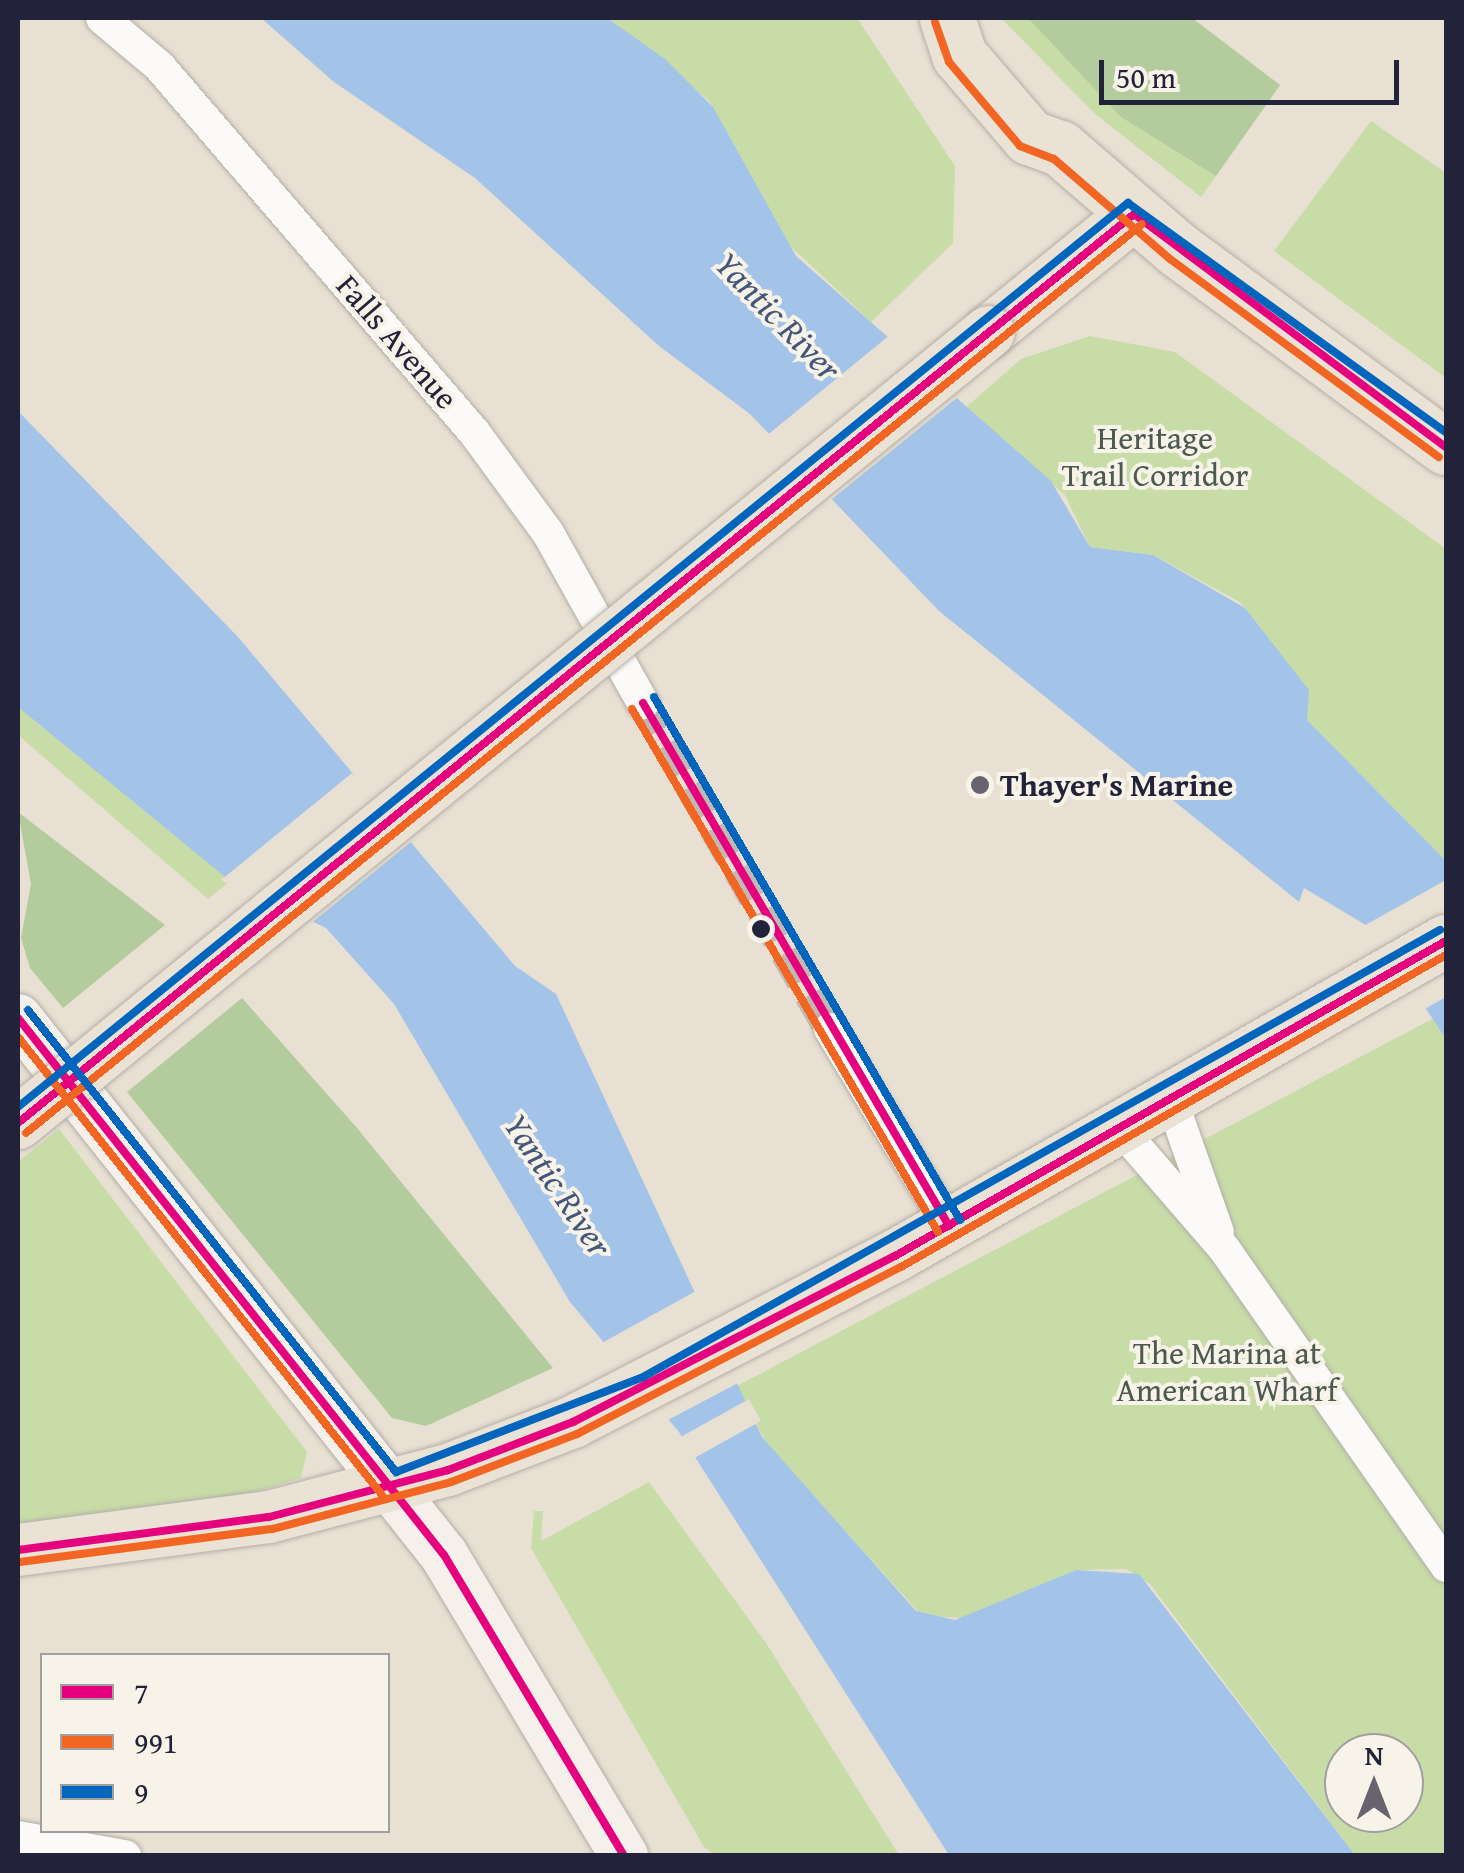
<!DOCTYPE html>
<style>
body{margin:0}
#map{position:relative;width:1464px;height:1873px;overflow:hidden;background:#e8e0d2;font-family:"Gentium Book Plus",serif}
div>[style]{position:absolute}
.green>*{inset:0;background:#c8dca8}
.forest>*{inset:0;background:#b4cb9d}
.water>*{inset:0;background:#a3c3e8}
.pier>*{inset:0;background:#e8e0d2}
.minor-tunnel>*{height:32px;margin-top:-16px;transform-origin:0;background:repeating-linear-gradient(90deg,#c0bab4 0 32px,transparent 0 48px)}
.roads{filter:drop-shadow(0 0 2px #b3aea8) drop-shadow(0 0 2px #b3aea8)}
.minor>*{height:32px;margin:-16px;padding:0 16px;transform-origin:16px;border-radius:16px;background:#fcfaf8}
.secondary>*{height:48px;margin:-24px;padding:0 24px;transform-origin:24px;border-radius:24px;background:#f5f0ea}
.primary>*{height:52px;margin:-26px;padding:0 26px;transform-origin:26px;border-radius:26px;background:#eae2d5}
.trunk>*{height:55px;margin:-27.5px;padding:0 27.5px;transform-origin:27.5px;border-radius:27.5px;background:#eae2d5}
.bridges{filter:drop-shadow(0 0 2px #b3aea8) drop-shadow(0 0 2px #b3aea8)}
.primary-bridge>*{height:52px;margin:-26px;padding:0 26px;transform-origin:26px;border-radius:26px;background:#eae2d5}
.bus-1>*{height:8px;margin:-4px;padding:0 4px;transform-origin:4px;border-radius:4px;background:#e5007d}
.bus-2>*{height:8px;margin:-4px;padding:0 4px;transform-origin:4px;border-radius:4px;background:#f26522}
.bus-3>*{height:8px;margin:-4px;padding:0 4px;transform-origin:4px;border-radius:4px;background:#0065bd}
.dots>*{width:28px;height:28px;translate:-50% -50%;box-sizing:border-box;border:5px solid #f7f3e8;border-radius:50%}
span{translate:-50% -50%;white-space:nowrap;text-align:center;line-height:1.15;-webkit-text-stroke:8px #f7f3e8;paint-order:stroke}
.street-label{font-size:32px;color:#22223b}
.park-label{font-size:32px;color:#4c5951}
.poi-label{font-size:32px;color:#22223b;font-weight:700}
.left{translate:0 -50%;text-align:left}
.water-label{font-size:35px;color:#45567b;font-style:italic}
.frame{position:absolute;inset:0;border:20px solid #22223b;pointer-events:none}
.legend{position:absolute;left:40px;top:1653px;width:350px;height:180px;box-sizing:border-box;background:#f7f3e8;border:2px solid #a29fa3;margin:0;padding:12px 18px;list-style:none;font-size:30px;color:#22223b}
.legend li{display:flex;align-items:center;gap:20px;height:50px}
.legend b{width:50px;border:2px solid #a29fa3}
.north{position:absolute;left:1324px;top:1733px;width:100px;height:100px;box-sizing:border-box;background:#f7f3e8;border:2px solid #a29fa3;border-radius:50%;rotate:0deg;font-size:28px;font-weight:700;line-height:40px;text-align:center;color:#22223b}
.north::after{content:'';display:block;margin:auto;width:35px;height:45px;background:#676470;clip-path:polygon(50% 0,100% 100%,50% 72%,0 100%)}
.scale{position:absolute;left:1099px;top:60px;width:300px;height:45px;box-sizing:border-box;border:5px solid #22223b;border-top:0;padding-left:12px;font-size:30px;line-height:35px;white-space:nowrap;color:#22223b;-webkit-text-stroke:8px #f7f3e8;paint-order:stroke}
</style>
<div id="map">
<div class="green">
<div style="clip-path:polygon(608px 18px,857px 18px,955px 166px,953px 243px,871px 322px,786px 242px,709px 101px)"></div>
<div style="clip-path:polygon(1001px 18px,1192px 18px,1280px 85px,1201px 197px,1094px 113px)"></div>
<div style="clip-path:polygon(1371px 121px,1446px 173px,1446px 378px,1274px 251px)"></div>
<div style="clip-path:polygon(1090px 336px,1175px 352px,1446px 549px,1446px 861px,1307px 720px,1293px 670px,1240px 602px,1153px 555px,1090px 547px,1065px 495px,964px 409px,1021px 359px)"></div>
<div style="clip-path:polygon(18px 707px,166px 827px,230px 881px,208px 899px,18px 735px)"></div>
<div style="clip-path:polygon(evenodd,1434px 1018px,1446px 1039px,1446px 1855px,1355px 1855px,1150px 1584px,1126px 1569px,1076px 1570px,964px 1618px,922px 1616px,766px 1443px,737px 1386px,1434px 1018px,1344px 1753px,1404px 1753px,1404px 1813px,1344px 1813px,1344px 1753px)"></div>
<div style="clip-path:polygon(59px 1129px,307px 1452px,301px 1478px,215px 1504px,18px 1524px,18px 1162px)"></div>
<div style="clip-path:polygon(649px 1482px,766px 1643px,899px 1855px,716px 1856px,704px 1847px,531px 1548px,534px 1511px,543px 1511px,541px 1541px)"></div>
</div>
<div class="forest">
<div style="clip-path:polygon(1028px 18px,1192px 18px,1280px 85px,1216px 176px,1121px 117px)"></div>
<div style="clip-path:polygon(18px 812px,165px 925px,63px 1008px,30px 968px,21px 938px,31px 884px)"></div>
<div style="clip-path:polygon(242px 998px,357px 1128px,553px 1368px,426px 1426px,392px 1418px,127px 1092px)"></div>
</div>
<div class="water">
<div style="clip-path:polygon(261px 18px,607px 18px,665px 59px,713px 107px,796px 256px,1051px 481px,1090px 547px,1153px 555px,1245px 608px,1309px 690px,1307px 720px,1446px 861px,1446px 1039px,1374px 930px,1304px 888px,1299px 902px,939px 611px,750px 414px,659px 346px,475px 178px,334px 82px)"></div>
<div style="clip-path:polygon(18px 411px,238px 637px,515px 966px,556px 994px,762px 1437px,916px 1611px,955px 1620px,1076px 1570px,1139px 1574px,1355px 1855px,949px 1855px,679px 1432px,570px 1302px,394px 1004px,326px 928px,230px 881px,18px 707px)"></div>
</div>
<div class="pier">
<div style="clip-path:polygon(891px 334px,958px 397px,826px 504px,765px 437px)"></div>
<div style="clip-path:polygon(352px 773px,417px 837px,309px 925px,221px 880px)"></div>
<div style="clip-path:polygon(1446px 880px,1446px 997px,1423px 1010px,1360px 928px)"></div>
<div style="clip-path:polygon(696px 1291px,740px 1382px,664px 1422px,600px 1344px)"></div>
<div style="clip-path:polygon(749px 1399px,761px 1421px,689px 1461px,677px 1439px)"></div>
</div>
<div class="minor-tunnel">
<div style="left:643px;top:703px;width:376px;rotate:60.2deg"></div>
</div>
<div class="roads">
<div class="minor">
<div style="left:102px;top:18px;width:75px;rotate:40.1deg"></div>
<div style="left:159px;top:66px;width:483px;rotate:49.3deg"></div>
<div style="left:474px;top:432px;width:125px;rotate:53.8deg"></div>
<div style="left:548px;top:533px;width:195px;rotate:60.8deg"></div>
<div style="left:830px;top:1029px;width:230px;rotate:58.9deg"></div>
<div style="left:1170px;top:1096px;width:144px;rotate:70.6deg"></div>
<div style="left:1119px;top:1127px;width:162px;rotate:49.2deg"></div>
<div style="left:1225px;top:1250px;width:386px;rotate:55deg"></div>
<div style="left:18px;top:1837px;width:109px;rotate:10.1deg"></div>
</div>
<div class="secondary">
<div style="left:18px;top:1018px;width:685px;rotate:51.58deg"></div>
<div style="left:444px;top:1555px;width:351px;rotate:59.1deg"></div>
</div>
<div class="primary">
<div style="left:989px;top:332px;width:187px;rotate:-39.1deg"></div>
<div style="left:18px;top:1550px;width:253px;rotate:-7.5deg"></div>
<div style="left:269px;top:1517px;width:185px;rotate:-14.7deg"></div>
<div style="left:448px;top:1470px;width:134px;rotate:-21deg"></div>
<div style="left:573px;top:1422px;width:362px;rotate:-27.3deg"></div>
<div style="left:895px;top:1256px;width:635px;rotate:-29.76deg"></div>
</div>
<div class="trunk">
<div style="left:947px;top:18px;width:39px;rotate:72deg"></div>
<div style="left:959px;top:55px;width:108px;rotate:49.5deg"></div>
<div style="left:1029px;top:137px;width:33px;rotate:20deg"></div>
<div style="left:1060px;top:148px;width:155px;rotate:40.8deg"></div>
<div style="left:1177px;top:249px;width:334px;rotate:36.4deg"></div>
</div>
</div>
<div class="bridges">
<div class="primary-bridge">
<div style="left:18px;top:1123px;width:1252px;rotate:-39.17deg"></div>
</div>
</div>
<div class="bus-1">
<div style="left:1134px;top:214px;width:389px;rotate:36.8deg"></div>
<div style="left:643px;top:703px;width:606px;rotate:59.67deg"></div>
<div style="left:18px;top:1018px;width:685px;rotate:51.58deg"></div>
<div style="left:444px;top:1555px;width:351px;rotate:59.1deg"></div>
<div style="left:18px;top:1123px;width:1439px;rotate:-39.16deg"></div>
<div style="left:18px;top:1550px;width:253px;rotate:-7.5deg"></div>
<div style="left:269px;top:1517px;width:185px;rotate:-14.7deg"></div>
<div style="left:448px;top:1470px;width:134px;rotate:-21deg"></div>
<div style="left:573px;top:1422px;width:362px;rotate:-27.3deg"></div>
<div style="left:895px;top:1256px;width:635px;rotate:-29.76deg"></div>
</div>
<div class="bus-2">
<div style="left:935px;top:22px;width:42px;rotate:70.7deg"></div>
<div style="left:949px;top:62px;width:110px;rotate:49.8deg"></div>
<div style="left:1020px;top:146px;width:36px;rotate:21deg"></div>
<div style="left:1054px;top:159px;width:153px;rotate:40.8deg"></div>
<div style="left:1170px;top:259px;width:334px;rotate:36.4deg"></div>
<div style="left:632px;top:709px;width:606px;rotate:59.67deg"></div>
<div style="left:18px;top:1037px;width:585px;rotate:51.52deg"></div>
<div style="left:26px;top:1133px;width:1439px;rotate:-39.16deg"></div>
<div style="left:20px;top:1562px;width:254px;rotate:-7.5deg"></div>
<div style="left:272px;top:1529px;width:185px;rotate:-14.7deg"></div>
<div style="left:451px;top:1482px;width:135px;rotate:-20.9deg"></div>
<div style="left:577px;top:1434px;width:365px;rotate:-27.3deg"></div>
<div style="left:901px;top:1267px;width:628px;rotate:-29.79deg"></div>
</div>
<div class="bus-3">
<div style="left:654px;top:697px;width:606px;rotate:59.67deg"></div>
<div style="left:28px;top:1010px;width:591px;rotate:51.46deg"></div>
<div style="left:396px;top:1472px;width:265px;rotate:-21deg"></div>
<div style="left:643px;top:1377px;width:914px;rotate:-29.29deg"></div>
<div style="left:18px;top:1107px;width:1432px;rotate:-39.16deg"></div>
<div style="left:1128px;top:203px;width:392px;rotate:35.8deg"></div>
</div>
<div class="dots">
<div style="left:980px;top:785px;background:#676470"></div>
<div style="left:761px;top:929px;background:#22223b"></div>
</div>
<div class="street-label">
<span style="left:397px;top:342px;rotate:49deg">Falls Avenue</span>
</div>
<div class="park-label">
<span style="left:1155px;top:457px">Heritage<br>Trail Corridor</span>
<span style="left:1227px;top:1372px">The Marina at<br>American Wharf</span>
</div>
<div class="poi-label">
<span class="left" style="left:1000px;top:785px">Thayer's Marine</span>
</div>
<div class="water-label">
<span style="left:778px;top:316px;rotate:46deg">Yantic River</span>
<span style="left:558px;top:1185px;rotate:56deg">Yantic River</span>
</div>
<div class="frame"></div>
<ul class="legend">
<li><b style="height:12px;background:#e5007d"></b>7</li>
<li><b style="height:12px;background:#f26522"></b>991</li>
<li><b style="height:12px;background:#0065bd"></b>9</li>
</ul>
<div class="north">N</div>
<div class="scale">50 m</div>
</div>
